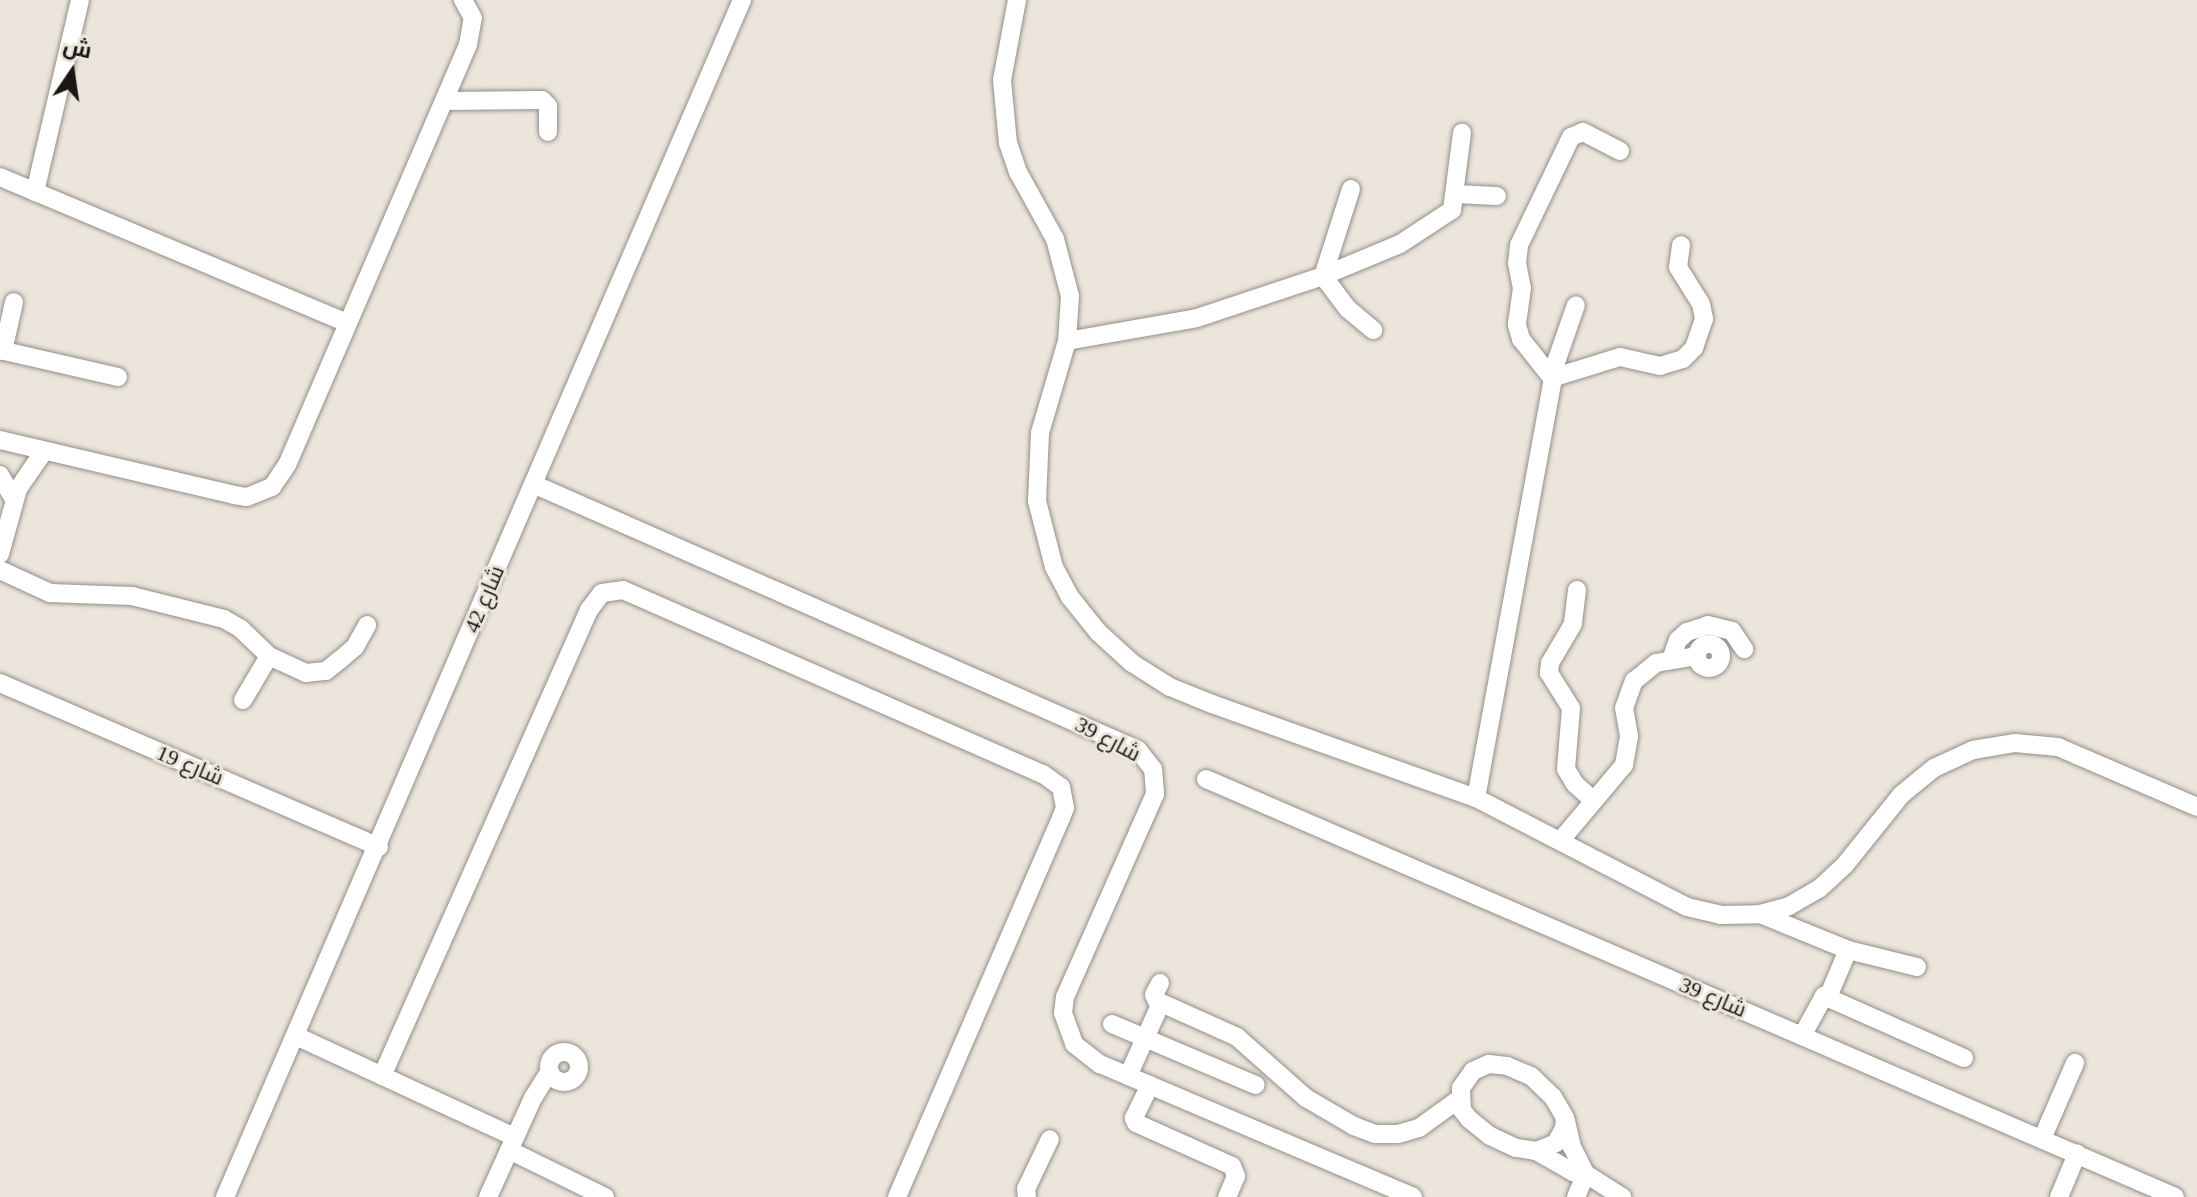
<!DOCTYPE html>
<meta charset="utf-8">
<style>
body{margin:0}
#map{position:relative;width:2197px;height:1197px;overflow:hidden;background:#ebe5dc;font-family:"Times New Roman",Cairo,serif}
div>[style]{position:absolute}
.roads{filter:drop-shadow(0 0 2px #948e87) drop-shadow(0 0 2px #948e87)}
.minor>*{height:18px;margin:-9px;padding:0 9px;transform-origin:9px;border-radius:9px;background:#fff}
.minor>.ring{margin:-9px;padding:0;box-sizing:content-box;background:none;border:18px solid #fff;border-radius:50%}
span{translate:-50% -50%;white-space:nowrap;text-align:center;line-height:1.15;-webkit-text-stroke:6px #ebe5dc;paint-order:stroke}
.street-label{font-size:22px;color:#191715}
.north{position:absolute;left:32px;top:32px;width:80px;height:80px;-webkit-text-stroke:6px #ebe5dc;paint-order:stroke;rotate:13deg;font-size:22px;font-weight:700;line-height:32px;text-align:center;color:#191715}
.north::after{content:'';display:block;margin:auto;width:28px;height:36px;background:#191715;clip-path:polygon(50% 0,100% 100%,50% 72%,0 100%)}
</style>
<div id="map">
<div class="roads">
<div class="minor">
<div style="left:1017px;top:0;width:81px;rotate:100.6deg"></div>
<div style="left:1002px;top:80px;width:63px;rotate:84.6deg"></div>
<div style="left:1008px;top:143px;width:31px;rotate:71deg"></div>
<div style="left:1018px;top:172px;width:77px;rotate:61.1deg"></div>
<div style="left:1055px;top:239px;width:59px;rotate:75.3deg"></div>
<div style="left:1070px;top:296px;width:45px;rotate:93.8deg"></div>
<div style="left:1067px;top:341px;width:96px;rotate:106.4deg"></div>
<div style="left:1040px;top:433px;width:68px;rotate:92.5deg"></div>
<div style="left:1037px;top:501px;width:68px;rotate:75.6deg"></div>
<div style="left:1054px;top:567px;width:34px;rotate:62deg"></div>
<div style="left:1070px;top:597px;width:45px;rotate:51.3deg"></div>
<div style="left:1098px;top:632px;width:46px;rotate:42.4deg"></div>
<div style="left:1132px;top:663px;width:45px;rotate:32.3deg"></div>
<div style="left:1170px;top:687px;width:45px;rotate:22deg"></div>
<div style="left:1212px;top:704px;width:280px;rotate:19.6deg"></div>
<div style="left:1476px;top:798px;width:237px;rotate:27.3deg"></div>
<div style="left:1687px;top:907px;width:35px;rotate:13deg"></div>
<div style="left:1721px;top:915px;width:39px;rotate:-1deg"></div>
<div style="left:1760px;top:914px;width:30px;rotate:-15deg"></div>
<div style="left:1789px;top:906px;width:34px;rotate:-30deg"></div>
<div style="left:1819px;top:889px;width:34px;rotate:-43deg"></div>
<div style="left:1844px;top:866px;width:91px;rotate:-51.2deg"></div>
<div style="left:1901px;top:795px;width:43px;rotate:-39.3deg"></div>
<div style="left:1934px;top:768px;width:43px;rotate:-24.8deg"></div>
<div style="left:1973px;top:750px;width:43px;rotate:-9.5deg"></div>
<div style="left:2015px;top:743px;width:43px;rotate:5.3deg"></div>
<div style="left:2058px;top:747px;width:151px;rotate:23.3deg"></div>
<div style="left:444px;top:101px;width:98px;rotate:-0.6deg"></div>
<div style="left:542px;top:100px;width:8px;rotate:45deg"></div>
<div style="left:548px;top:106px;width:26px;rotate:90deg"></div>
<div style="left:1620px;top:151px;width:42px;rotate:-152.8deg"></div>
<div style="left:1583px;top:132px;width:13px;rotate:157deg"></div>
<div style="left:1571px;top:137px;width:120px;rotate:115.7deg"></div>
<div style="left:1519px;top:245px;width:18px;rotate:96deg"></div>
<div style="left:1517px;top:263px;width:25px;rotate:79deg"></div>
<div style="left:1522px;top:288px;width:37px;rotate:98deg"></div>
<div style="left:1517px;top:325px;width:15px;rotate:74deg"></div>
<div style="left:1521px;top:339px;width:50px;rotate:51.5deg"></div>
<div style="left:1552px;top:378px;width:71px;rotate:-17.2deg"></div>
<div style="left:1620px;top:357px;width:41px;rotate:12.7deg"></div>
<div style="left:1660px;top:366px;width:24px;rotate:-17deg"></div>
<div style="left:1683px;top:359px;width:16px;rotate:-45deg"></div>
<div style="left:1694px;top:348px;width:31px;rotate:-71deg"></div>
<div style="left:1704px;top:319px;width:15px;rotate:-101deg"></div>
<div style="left:1701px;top:304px;width:44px;rotate:-121.9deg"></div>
<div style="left:1678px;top:267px;width:22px;rotate:-82deg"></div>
<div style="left:0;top:177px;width:376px;rotate:22.8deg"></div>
<div style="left:1351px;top:189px;width:91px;rotate:107.8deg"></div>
<div style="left:1323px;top:276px;width:41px;rotate:52.9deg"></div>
<div style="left:1348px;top:309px;width:33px;rotate:40deg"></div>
<div style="left:35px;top:192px;width:197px;rotate:-76.8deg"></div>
<div style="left:1455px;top:194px;width:42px;rotate:2.7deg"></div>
<div style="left:1067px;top:341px;width:132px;rotate:-10deg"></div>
<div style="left:1197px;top:318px;width:133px;rotate:-18.4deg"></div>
<div style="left:1323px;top:276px;width:83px;rotate:-22.6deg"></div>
<div style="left:1400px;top:244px;width:62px;rotate:-33.2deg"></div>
<div style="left:1452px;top:210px;width:78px;rotate:-82.6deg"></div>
<div style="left:0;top:350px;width:121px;rotate:12.9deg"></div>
<div style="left:3px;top:351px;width:50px;rotate:-77.3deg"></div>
<div style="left:0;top:440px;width:240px;rotate:13.2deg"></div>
<div style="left:234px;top:495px;width:13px;rotate:9deg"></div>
<div style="left:247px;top:497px;width:27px;rotate:-22deg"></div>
<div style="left:272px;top:487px;width:27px;rotate:-56deg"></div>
<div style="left:287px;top:465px;width:457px;rotate:-66.7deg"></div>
<div style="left:468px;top:45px;width:27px;rotate:-80deg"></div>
<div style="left:473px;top:18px;width:21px;rotate:-119deg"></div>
<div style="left:0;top:475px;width:28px;rotate:60deg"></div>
<div style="left:533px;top:484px;width:661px;rotate:23.73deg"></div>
<div style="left:1138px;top:750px;width:24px;rotate:52deg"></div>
<div style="left:1153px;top:769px;width:25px;rotate:85deg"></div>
<div style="left:1155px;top:794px;width:222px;rotate:113.9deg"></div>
<div style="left:1065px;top:997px;width:16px;rotate:97deg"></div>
<div style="left:1063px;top:1013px;width:33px;rotate:70deg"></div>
<div style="left:1074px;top:1044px;width:33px;rotate:38deg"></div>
<div style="left:1100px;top:1064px;width:340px;rotate:23deg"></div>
<div style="left:0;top:554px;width:67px;rotate:-74.5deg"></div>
<div style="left:18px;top:489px;width:46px;rotate:-55.6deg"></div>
<div style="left:0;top:570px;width:55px;rotate:24.7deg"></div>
<div style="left:50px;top:593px;width:82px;rotate:2.1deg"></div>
<div style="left:132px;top:596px;width:95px;rotate:14deg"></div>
<div style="left:224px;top:619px;width:20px;rotate:30deg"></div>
<div style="left:241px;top:629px;width:39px;rotate:44deg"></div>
<div style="left:269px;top:656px;width:41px;rotate:24.7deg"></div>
<div style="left:306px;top:673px;width:20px;rotate:-6deg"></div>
<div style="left:326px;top:671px;width:19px;rotate:-39deg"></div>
<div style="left:341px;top:659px;width:18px;rotate:-41deg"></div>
<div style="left:355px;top:647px;width:25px;rotate:-61deg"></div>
<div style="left:1577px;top:590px;width:34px;rotate:97deg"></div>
<div style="left:1573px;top:624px;width:45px;rotate:120.5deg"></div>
<div style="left:1550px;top:663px;width:10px;rotate:96deg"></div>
<div style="left:1549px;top:673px;width:41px;rotate:57.8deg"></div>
<div style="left:1571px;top:708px;width:61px;rotate:94.7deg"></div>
<div style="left:1566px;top:769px;width:17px;rotate:59deg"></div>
<div style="left:1575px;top:784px;width:24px;rotate:42deg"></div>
<div class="ring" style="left:1697px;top:644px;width:6px;height:6px"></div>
<div style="left:1671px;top:660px;width:21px;rotate:-71deg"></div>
<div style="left:1678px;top:640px;width:12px;rotate:-42deg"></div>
<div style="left:1687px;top:632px;width:22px;rotate:-18deg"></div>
<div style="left:1708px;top:625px;width:25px;rotate:14deg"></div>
<div style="left:1732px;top:631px;width:22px;rotate:56deg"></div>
<div style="left:0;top:683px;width:413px;rotate:23.4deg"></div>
<div style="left:243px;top:700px;width:51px;rotate:-59.4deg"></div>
<div style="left:1206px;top:779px;width:1055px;rotate:23.33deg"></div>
<div style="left:1476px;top:798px;width:443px;rotate:-79.6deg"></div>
<div style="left:1556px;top:362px;width:60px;rotate:-70.7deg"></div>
<div style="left:1561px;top:840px;width:98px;rotate:-50deg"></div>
<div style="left:1624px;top:765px;width:29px;rotate:-80deg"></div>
<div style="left:1629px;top:736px;width:28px;rotate:-100deg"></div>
<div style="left:1624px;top:708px;width:29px;rotate:-70deg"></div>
<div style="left:1634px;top:681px;width:28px;rotate:-39deg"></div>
<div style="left:1656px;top:663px;width:42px;rotate:-9.7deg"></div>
<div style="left:1760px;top:914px;width:95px;rotate:22.2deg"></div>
<div style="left:1848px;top:950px;width:71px;rotate:13.8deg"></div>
<div style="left:1160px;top:983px;width:13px;rotate:117deg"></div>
<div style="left:1154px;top:995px;width:7px;rotate:63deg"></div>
<div style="left:1157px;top:1001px;width:88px;rotate:24.2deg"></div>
<div style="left:1237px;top:1037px;width:92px;rotate:41.5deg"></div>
<div style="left:1306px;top:1098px;width:56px;rotate:30.3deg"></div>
<div style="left:1354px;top:1126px;width:22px;rotate:21deg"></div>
<div style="left:1375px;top:1134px;width:23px"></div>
<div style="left:1398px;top:1134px;width:22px;rotate:-16deg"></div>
<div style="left:1419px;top:1128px;width:49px;rotate:-35.9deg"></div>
<div style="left:1828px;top:997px;width:51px;rotate:-66.9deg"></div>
<div style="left:1112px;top:1024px;width:156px;rotate:23deg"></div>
<div style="left:296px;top:1036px;width:241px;rotate:24.8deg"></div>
<div style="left:1802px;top:1036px;width:46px;rotate:-61.2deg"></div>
<div style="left:1824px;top:996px;width:153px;rotate:23.9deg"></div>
<div class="ring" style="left:549px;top:1052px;width:12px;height:12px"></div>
<div style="left:1489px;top:1064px;width:18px;rotate:6deg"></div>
<div style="left:1507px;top:1066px;width:26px;rotate:23deg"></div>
<div style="left:1531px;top:1076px;width:30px;rotate:44deg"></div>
<div style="left:1553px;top:1097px;width:24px;rotate:60deg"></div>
<div style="left:1565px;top:1118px;width:10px;rotate:96deg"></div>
<div style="left:1564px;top:1128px;width:17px;rotate:118deg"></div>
<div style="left:1556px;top:1143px;width:22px;rotate:158deg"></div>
<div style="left:1536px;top:1151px;width:20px;rotate:-171deg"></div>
<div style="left:1516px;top:1148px;width:29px;rotate:-155deg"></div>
<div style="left:1490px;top:1136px;width:27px;rotate:-141deg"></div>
<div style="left:1469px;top:1119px;width:11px;rotate:-128deg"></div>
<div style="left:1462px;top:1110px;width:22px;rotate:-93deg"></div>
<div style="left:1461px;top:1088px;width:21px;rotate:-55deg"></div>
<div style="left:1473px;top:1071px;width:17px;rotate:-24deg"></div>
<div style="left:382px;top:1076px;width:510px;rotate:-66.05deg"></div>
<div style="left:589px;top:610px;width:21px;rotate:-53deg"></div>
<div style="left:602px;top:593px;width:21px;rotate:-8deg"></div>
<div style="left:623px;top:590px;width:459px;rotate:23.7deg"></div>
<div style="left:1043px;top:774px;width:22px;rotate:36deg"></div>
<div style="left:1061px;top:787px;width:21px;rotate:79deg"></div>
<div style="left:1065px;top:808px;width:11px;rotate:112deg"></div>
<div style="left:1061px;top:818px;width:413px;rotate:113.4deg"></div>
<div style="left:1128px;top:1076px;width:80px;rotate:-65.7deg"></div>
<div style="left:1150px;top:1085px;width:37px;rotate:116deg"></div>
<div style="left:1134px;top:1118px;width:5px;rotate:68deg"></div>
<div style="left:1136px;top:1123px;width:105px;rotate:24.1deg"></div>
<div style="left:1232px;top:1166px;width:11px;rotate:68deg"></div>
<div style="left:1236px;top:1176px;width:23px;rotate:113deg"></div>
<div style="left:1566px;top:1121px;width:27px;rotate:77deg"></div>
<div style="left:1572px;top:1147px;width:30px;rotate:63deg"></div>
<div style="left:2042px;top:1139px;width:83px;rotate:-66.5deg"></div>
<div style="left:509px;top:1150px;width:107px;rotate:26.1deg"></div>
<div style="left:1536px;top:1151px;width:43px;rotate:29.6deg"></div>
<div style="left:1573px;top:1172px;width:13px;rotate:9deg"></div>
<div style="left:1586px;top:1174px;width:43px;rotate:32.6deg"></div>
<div style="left:225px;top:1197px;width:1304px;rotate:-66.64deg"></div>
<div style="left:488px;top:1197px;width:109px;rotate:-65.6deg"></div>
<div style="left:533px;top:1098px;width:31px;rotate:-58deg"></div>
<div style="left:1027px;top:1197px;width:8px;rotate:-97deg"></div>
<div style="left:1026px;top:1189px;width:55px;rotate:-64.4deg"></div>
<div style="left:1576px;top:1197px;width:25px;rotate:-67deg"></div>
<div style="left:2059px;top:1197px;width:47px;rotate:-67.3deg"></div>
</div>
</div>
<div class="street-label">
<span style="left:484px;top:599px;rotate:-67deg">شارع 42</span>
<span style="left:1108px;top:739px;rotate:28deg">شارع 39</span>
<span style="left:190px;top:765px;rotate:23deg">شارع 19</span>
<span style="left:1713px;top:997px;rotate:23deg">شارع 39</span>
</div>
<div class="north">ش</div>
</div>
